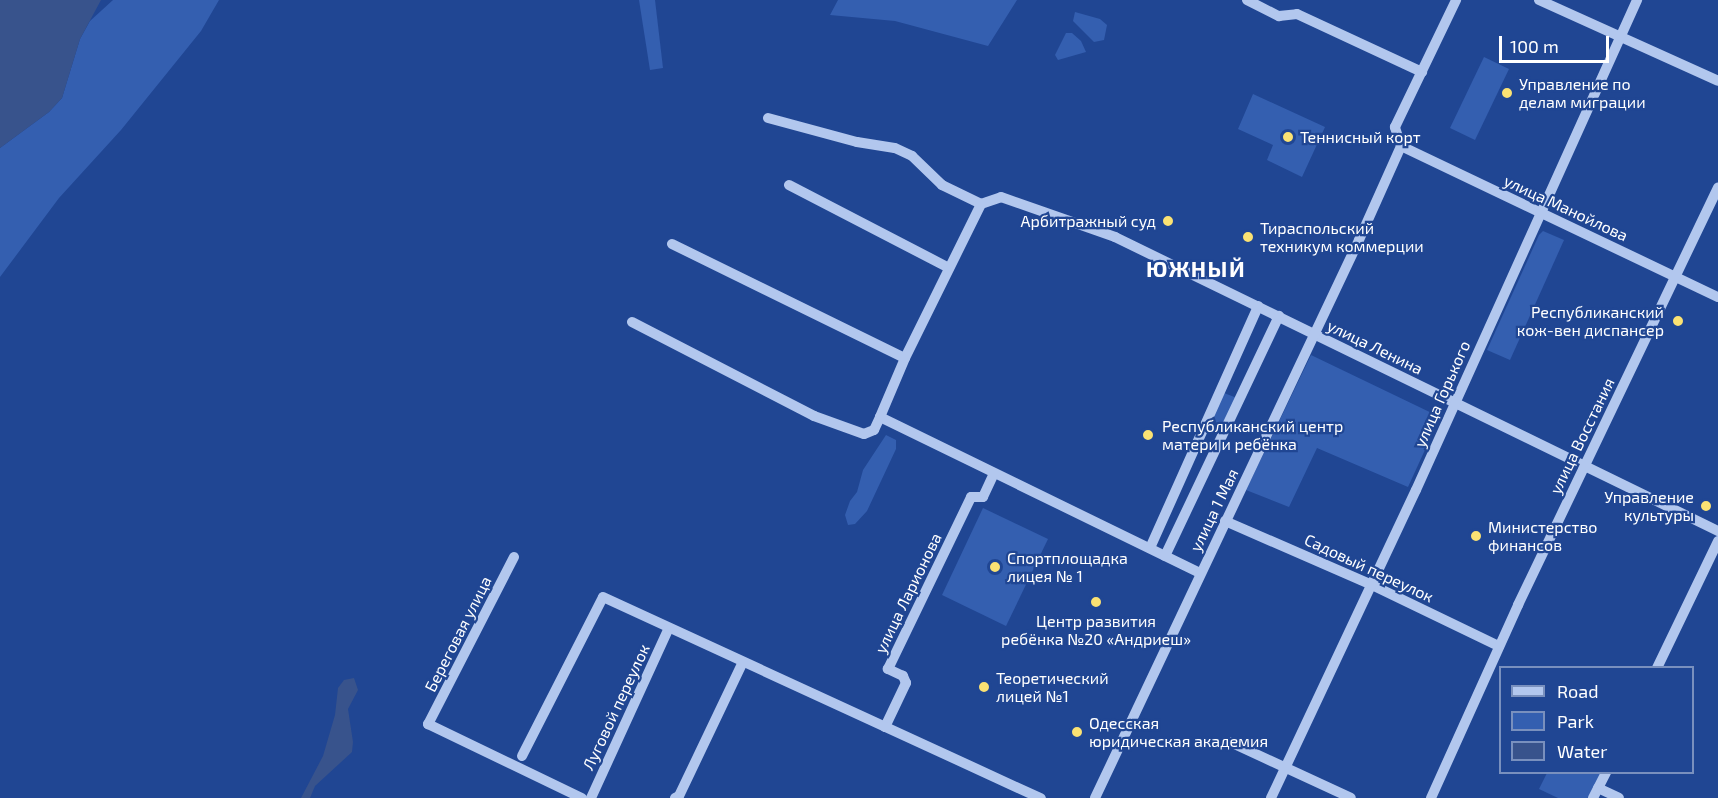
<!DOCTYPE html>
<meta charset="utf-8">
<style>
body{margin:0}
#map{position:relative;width:1718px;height:798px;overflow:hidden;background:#204693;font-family:"Exo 2",sans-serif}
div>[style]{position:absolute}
.green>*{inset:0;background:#345fb0}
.water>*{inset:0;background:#38538c}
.minor>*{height:10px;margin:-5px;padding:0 5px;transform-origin:5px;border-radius:5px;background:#b2c7ee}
.dots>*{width:16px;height:16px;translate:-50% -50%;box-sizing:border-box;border:3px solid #204693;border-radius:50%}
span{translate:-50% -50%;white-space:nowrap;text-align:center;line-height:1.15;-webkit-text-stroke:4.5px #204693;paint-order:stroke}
.poi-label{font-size:16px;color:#fff}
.left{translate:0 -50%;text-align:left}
.right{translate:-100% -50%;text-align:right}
.street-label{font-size:16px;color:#fff}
.district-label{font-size:22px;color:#fff;font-weight:700;letter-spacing:1.5px}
.legend{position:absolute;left:1499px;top:666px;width:195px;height:108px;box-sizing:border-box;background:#204693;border:2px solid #7990be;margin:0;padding:8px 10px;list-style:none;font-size:18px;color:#fff}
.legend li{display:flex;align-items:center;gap:12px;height:30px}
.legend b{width:30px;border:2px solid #7990be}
.scale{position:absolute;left:1499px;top:36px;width:110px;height:27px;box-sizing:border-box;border:3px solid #fff;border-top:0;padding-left:8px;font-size:18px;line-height:21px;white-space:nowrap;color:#fff;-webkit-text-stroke:4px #204693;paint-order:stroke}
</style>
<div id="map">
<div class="green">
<div style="clip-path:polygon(113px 0,219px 0,201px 31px,121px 130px,59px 198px,0 277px,0 148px,49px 112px,62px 98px,80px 39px,90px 21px)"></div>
<div style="clip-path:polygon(639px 0,655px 0,663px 68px,650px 70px)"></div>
<div style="clip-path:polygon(838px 0,1017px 0,988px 46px,895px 21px,830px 15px)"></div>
<div style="clip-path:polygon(1075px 12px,1100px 19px,1107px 25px,1104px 40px,1094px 42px,1073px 21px)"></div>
<div style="clip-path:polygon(1066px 33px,1072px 33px,1081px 41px,1086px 52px,1058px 60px,1055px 55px)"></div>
<div style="clip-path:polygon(1484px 57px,1509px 69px,1475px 140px,1450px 128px)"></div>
<div style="clip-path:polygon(1253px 94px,1325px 127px,1302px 177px,1267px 160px,1273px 145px,1238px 129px)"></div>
<div style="clip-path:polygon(1543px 231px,1564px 240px,1510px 360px,1487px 350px,1539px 235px)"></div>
<div style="clip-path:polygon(1311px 355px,1440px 417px,1408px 487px,1317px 448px,1289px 507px,1246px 490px)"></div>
<div style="clip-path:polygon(1224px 393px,1237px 398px,1224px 426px,1211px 420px)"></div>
<div style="clip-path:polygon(886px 435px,896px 440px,896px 449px,867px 511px,855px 524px,848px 525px,845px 515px,850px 501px,857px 492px,863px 470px)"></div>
<div style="clip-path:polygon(983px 508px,1048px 539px,1006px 626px,942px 595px)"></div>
<div style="clip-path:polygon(1547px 773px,1601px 773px,1588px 798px,1558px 798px,1539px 789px)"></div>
</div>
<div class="water">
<div style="clip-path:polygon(0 0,101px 0,80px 39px,62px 98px,49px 112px,0 148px)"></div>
<div style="clip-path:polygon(354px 678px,358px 690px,348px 709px,353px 742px,352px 752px,315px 786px,310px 798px,301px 798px,323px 756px,335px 715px,338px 688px,344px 680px)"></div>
</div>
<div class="minor">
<div style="left:1247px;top:0;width:36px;rotate:27deg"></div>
<div style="left:1279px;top:16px;width:18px;rotate:-6deg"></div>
<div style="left:1297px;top:14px;width:138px;rotate:24.9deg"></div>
<div style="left:1539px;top:0;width:196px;rotate:24.3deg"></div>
<div style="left:768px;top:118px;width:92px;rotate:15.1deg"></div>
<div style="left:857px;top:142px;width:38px;rotate:9deg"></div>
<div style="left:895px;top:148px;width:19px;rotate:25deg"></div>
<div style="left:912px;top:156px;width:42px;rotate:44deg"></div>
<div style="left:942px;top:185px;width:43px;rotate:26deg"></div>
<div style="left:981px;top:204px;width:21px;rotate:-19deg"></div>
<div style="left:1001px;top:197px;width:121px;rotate:19.3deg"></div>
<div style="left:1115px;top:237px;width:671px;rotate:25.99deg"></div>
<div style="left:1401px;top:146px;width:351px;rotate:25.5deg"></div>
<div style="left:789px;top:185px;width:180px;rotate:27.4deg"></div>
<div style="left:672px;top:244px;width:259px;rotate:26.1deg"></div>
<div style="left:632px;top:322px;width:205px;rotate:27.3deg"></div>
<div style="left:814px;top:416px;width:53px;rotate:19.8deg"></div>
<div style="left:864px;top:434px;width:11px;rotate:-22deg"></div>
<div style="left:874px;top:430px;width:14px;rotate:-65deg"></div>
<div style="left:880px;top:417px;width:64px;rotate:-67deg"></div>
<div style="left:905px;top:358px;width:172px;rotate:-63.7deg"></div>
<div style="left:880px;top:417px;width:356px;rotate:26deg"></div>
<div style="left:1225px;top:521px;width:160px;rotate:23.5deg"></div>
<div style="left:1372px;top:585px;width:141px;rotate:25.7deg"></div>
<div style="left:1150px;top:548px;width:265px;rotate:-65.9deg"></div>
<div style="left:1165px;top:556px;width:266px;rotate:-64.6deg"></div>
<div style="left:514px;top:557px;width:188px;rotate:117.2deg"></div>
<div style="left:428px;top:724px;width:171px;rotate:25.7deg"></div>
<div style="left:1657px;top:668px;width:141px;rotate:-64.3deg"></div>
<div style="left:885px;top:727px;width:49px;rotate:-64.5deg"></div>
<div style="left:906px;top:683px;width:8px;rotate:-113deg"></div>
<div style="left:903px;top:676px;width:17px;rotate:-155deg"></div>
<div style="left:888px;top:669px;width:191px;rotate:-64.2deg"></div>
<div style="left:971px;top:497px;width:12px"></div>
<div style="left:983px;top:497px;width:26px;rotate:-65deg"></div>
<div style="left:1230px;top:742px;width:133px;rotate:24.8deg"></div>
<div style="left:522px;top:756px;width:178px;rotate:-63deg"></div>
<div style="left:603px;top:597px;width:482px;rotate:24.7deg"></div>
<div style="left:1598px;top:788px;width:23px;rotate:25deg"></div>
<div style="left:591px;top:798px;width:187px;rotate:-65.4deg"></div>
<div style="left:675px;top:798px;width:4px;rotate:-27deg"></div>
<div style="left:679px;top:796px;width:148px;rotate:-64.5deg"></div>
<div style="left:1095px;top:798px;width:617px;rotate:-64.68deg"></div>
<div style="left:1359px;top:240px;width:103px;rotate:-65.9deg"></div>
<div style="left:1401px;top:146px;width:20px;rotate:-108deg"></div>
<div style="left:1395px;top:127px;width:141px;rotate:-64.3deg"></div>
<div style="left:1271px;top:798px;width:340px;rotate:-64.8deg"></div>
<div style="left:1416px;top:490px;width:538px;rotate:-65.72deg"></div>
<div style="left:1431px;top:798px;width:212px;rotate:-65.7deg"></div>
<div style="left:1518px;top:605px;width:463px;rotate:-64.4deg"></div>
<div style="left:1593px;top:798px;width:29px;rotate:-63deg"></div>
</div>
<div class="dots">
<div style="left:1507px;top:93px;background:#fbe273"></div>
<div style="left:1288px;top:137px;background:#fbe273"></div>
<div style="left:1168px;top:221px;background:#fbe273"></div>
<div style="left:1248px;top:237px;background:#fbe273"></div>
<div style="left:1678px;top:321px;background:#fbe273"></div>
<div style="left:1148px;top:435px;background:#fbe273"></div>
<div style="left:1706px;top:506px;background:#fbe273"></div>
<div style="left:1476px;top:536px;background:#fbe273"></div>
<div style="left:995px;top:567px;background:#fbe273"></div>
<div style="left:1096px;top:602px;background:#fbe273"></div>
<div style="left:984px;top:687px;background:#fbe273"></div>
<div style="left:1077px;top:732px;background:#fbe273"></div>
</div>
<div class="poi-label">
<span class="left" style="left:1519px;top:93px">Управление по<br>делам миграции</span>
<span class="left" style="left:1300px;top:137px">Теннисный корт</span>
<span class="right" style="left:1156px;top:221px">Арбитражный суд</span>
<span class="left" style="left:1260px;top:237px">Тираспольский<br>техникум коммерции</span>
<span class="right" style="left:1664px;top:321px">Республиканский<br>кож-вен диспансер</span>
<span class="left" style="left:1162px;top:435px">Республиканский центр<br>матери и ребёнка</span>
<span class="right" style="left:1694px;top:506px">Управление<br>культуры</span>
<span class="left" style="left:1488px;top:536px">Министерство<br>финансов</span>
<span class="left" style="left:1007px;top:567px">Спортплощадка<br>лицея № 1</span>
<span style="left:1096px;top:630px">Центр развития<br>ребёнка №20 «Андриеш»</span>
<span class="left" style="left:996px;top:687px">Теоретический<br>лицей №1</span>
<span class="left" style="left:1089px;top:732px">Одесская<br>юридическая академия</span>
</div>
<div class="street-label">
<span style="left:1566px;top:208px;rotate:25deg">улица Манойлова</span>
<span style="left:1375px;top:347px;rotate:26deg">улица Ленина</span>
<span style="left:1442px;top:394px;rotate:-66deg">улица Горького</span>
<span style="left:1582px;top:436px;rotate:-64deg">улица Восстания</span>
<span style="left:1214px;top:510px;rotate:-64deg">улица 1 Мая</span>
<span style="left:1369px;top:568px;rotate:25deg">Садовый переулок</span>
<span style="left:908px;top:593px;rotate:-64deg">улица Ларионова</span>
<span style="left:458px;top:634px;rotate:-63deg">Береговая улица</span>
<span style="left:616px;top:707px;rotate:-65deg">Луговой переулок</span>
</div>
<div class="district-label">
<span style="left:1196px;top:269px">ЮЖНЫЙ</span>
</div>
<ul class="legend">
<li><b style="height:8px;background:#b2c7ee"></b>Road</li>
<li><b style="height:16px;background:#345fb0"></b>Park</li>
<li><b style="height:16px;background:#38538c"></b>Water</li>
</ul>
<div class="scale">100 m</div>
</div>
